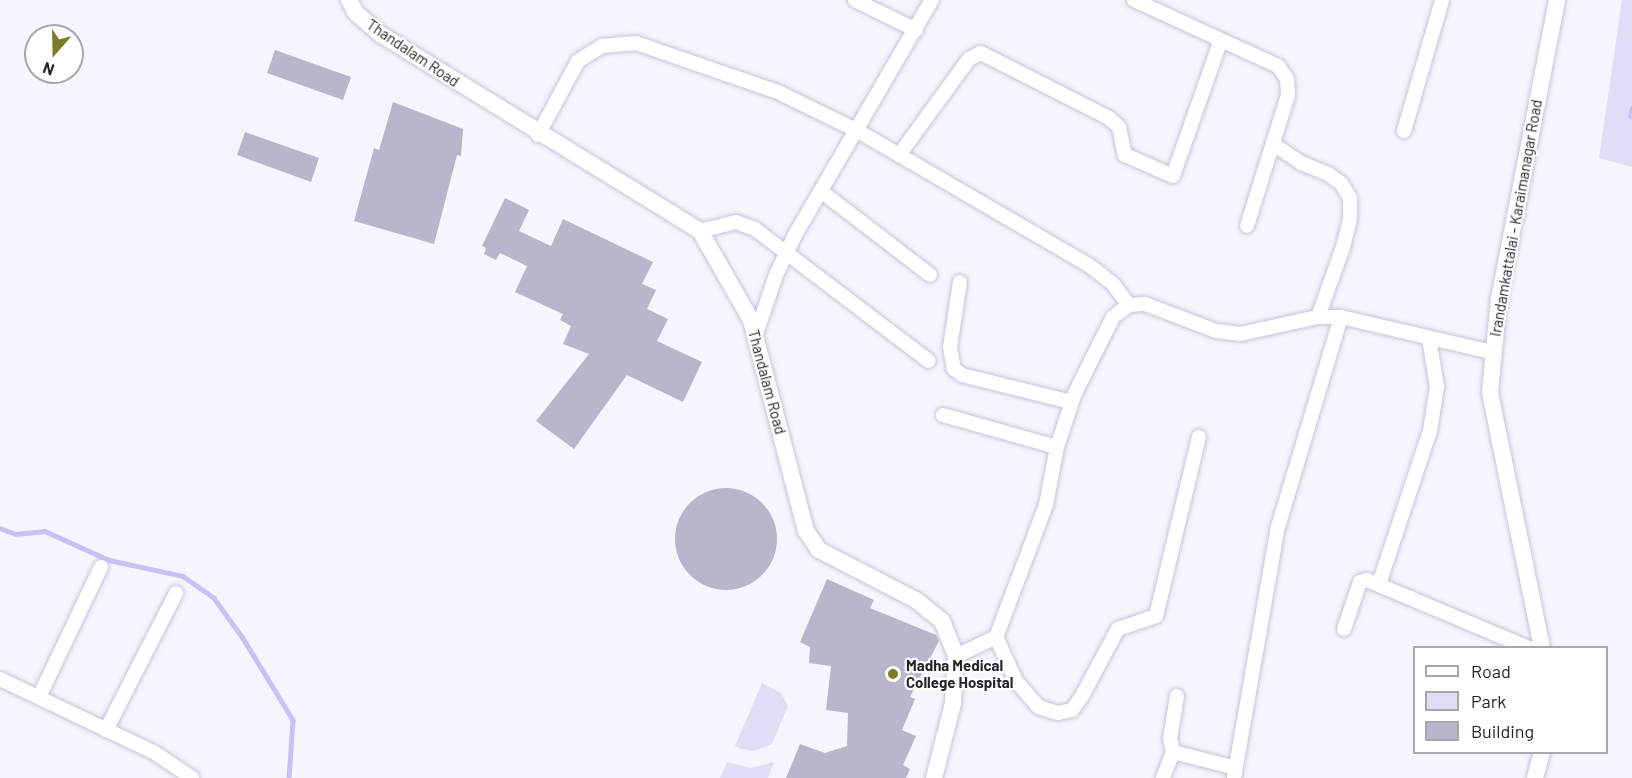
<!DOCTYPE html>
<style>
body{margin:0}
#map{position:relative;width:1632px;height:778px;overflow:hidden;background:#f6f5fe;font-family:Barlow,sans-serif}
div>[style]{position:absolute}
.green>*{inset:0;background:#e0def6}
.stream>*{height:4.5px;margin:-2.25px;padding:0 2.25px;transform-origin:2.25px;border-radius:2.25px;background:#c7c1f6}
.building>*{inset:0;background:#b7b6cc}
.round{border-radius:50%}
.roads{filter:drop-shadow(0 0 2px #c6c4da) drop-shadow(0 0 2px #c6c4da)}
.minor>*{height:14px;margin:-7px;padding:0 7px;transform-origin:7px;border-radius:7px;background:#fff}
.tertiary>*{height:16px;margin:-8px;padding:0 8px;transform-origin:8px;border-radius:8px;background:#fff}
.dots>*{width:16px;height:16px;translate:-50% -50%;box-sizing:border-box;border:3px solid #fff;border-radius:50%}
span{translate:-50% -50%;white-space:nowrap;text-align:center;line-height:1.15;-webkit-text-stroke:4.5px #fff;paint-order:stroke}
.street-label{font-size:15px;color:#24242c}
.poi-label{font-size:15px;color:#24242c;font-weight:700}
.left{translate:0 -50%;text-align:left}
.legend{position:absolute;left:1413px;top:646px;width:195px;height:108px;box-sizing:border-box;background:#fff;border:2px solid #a7a7ab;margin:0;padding:8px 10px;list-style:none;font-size:18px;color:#24242c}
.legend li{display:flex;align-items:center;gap:12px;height:30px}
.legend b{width:30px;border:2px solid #a7a7ab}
.north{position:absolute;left:24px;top:24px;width:60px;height:60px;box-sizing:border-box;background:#fff;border:2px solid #a7a7ab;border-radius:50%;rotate:200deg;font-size:16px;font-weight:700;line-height:24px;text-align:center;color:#24242c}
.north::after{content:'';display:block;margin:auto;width:21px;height:27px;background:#7b7e28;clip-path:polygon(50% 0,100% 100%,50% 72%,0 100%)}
</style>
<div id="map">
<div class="green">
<div style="clip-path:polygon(1622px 0,1632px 0,1632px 167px,1599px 158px)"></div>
<div style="clip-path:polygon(762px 683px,781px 693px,788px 706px,772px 744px,754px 751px,741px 749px,735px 746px)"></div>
<div style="clip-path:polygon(727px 762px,751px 768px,774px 762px,768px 778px,720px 778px)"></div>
</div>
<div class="stream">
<div style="left:1630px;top:116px;width:8px;rotate:-76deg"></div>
<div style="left:0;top:528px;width:17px;rotate:21deg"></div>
<div style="left:16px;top:534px;width:29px;rotate:-6deg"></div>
<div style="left:45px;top:531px;width:70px;rotate:24.4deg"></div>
<div style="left:109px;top:560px;width:76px;rotate:12.2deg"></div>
<div style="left:183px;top:576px;width:38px;rotate:35deg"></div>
<div style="left:214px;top:598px;width:49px;rotate:54.1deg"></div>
<div style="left:243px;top:638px;width:96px;rotate:58.6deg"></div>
<div style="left:293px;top:720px;width:58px;rotate:93.9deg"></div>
</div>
<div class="building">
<div style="clip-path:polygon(275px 50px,351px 77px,343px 100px,267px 73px)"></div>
<div style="clip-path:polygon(393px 102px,463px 129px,461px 156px,457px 155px,434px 244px,354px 221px,374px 148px,379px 150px)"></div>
<div style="clip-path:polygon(245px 132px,319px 158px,311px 182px,237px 155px)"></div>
<div style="clip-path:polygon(505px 198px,529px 210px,519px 231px,551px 246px,563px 219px,653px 262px,642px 284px,656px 290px,647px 309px,668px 319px,657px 341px,702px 362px,683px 402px,627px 375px,574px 449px,536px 421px,589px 354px,563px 344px,571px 326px,560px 320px,563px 314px,515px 292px,527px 266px,500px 253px,496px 260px,484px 254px,486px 248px,482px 246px)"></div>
<div class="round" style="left:675px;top:488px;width:102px;height:102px"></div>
<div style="clip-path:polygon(827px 579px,874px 600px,870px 608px,936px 635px,939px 641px,910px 697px,915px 699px,902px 730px,916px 736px,903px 765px,910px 769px,906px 778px,786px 778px,800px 744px,825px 753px,847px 746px,848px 713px,826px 710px,831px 666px,809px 663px,810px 647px,800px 642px)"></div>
</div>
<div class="roads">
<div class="minor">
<div style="left:855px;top:0;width:68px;rotate:26.2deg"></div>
<div style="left:1134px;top:0;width:158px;rotate:24.6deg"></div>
<div style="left:1278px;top:66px;width:16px;rotate:55deg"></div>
<div style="left:1287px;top:79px;width:16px;rotate:86deg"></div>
<div style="left:1288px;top:95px;width:137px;rotate:107.4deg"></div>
<div style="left:1404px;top:131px;width:136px;rotate:-73.8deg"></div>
<div style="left:538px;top:135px;width:84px;rotate:-61.6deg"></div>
<div style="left:578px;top:61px;width:28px;rotate:-32deg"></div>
<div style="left:602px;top:46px;width:34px;rotate:-5deg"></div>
<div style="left:636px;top:43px;width:152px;rotate:19.1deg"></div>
<div style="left:780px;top:93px;width:87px;rotate:26deg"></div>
<div style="left:858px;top:131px;width:268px;rotate:30.2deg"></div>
<div style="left:1090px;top:266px;width:29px;rotate:38deg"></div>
<div style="left:1113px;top:284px;width:26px;rotate:53deg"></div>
<div style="left:1273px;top:144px;width:34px;rotate:34deg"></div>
<div style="left:1301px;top:163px;width:29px;rotate:22deg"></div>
<div style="left:1328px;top:174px;width:16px;rotate:35deg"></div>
<div style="left:1341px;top:183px;width:17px;rotate:59deg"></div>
<div style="left:1350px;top:198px;width:21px;rotate:90deg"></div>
<div style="left:1350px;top:219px;width:32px;rotate:104deg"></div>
<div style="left:1342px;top:250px;width:71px;rotate:109.7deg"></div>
<div style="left:899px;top:155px;width:119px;rotate:-53.9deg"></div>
<div style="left:969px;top:59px;width:13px;rotate:-27deg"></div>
<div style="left:981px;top:53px;width:144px;rotate:26.9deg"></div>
<div style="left:1109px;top:118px;width:13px;rotate:42deg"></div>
<div style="left:1119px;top:127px;width:29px;rotate:78deg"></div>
<div style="left:1125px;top:155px;width:52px;rotate:23.6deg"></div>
<div style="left:1173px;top:176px;width:144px;rotate:-70.6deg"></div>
<div style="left:822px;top:192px;width:136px;rotate:37.5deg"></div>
<div style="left:700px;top:231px;width:37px;rotate:-14deg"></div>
<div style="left:736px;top:222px;width:20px;rotate:20deg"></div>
<div style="left:755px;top:229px;width:218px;rotate:37.2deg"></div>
<div style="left:960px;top:282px;width:66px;rotate:98.7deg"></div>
<div style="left:950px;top:347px;width:22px;rotate:80deg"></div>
<div style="left:954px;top:369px;width:10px;rotate:37deg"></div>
<div style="left:962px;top:375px;width:112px;rotate:13.9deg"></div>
<div style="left:755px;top:337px;width:65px;rotate:-71.3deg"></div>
<div style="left:776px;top:275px;width:44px;rotate:-64.6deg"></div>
<div style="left:795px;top:235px;width:272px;rotate:-59.8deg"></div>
<div style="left:943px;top:415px;width:118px;rotate:15.7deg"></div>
<div style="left:1057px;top:447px;width:59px;rotate:100.7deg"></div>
<div style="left:1046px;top:505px;width:141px;rotate:110.7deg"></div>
<div style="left:996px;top:637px;width:48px;rotate:65.6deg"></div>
<div style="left:1016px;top:681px;width:35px;rotate:49deg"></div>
<div style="left:1039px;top:707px;width:20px;rotate:18deg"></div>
<div style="left:1058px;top:713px;width:14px;rotate:-12deg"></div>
<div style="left:1072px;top:710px;width:17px;rotate:-54deg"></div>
<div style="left:1082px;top:696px;width:76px;rotate:-61.8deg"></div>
<div style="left:1118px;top:629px;width:40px;rotate:-18.9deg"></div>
<div style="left:1156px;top:616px;width:184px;rotate:-76.5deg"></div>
<div style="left:1057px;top:447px;width:57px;rotate:-71.6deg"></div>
<div style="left:1075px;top:393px;width:85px;rotate:-63.4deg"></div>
<div style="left:1113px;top:317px;width:20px;rotate:-37deg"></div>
<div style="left:1129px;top:305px;width:16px;rotate:-4deg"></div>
<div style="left:1145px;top:304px;width:76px;rotate:20.8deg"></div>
<div style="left:1216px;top:331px;width:24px;rotate:7deg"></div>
<div style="left:1240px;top:334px;width:80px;rotate:-12.3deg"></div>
<div style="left:1318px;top:317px;width:23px"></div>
<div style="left:1341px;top:317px;width:155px;rotate:13.1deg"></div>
<div style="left:1379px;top:584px;width:161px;rotate:-71.6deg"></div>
<div style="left:1430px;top:431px;width:45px;rotate:-81deg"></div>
<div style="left:1437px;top:387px;width:50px;rotate:-99.3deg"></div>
<div style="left:1344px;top:629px;width:50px;rotate:-71.2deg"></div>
<div style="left:1360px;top:582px;width:7px;rotate:-16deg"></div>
<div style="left:1367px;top:580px;width:176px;rotate:22.8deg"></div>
<div style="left:956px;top:656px;width:44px;rotate:-25.4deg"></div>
<div style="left:0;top:679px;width:172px;rotate:25.5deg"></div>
<div style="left:155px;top:753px;width:45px;rotate:34deg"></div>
<div style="left:1177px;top:696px;width:44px;rotate:99.2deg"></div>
<div style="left:1170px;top:739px;width:13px;rotate:77deg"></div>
<div style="left:1173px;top:752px;width:65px;rotate:14.3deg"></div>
<div style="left:39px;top:697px;width:144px;rotate:-64.5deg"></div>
<div style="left:106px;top:730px;width:154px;rotate:-62.9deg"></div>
<div style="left:1163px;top:778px;width:28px;rotate:-69deg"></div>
<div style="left:1234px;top:778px;width:255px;rotate:-80.1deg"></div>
<div style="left:1278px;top:527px;width:219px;rotate:-73.3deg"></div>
</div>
<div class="tertiary">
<div style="left:349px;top:0;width:15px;rotate:62deg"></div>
<div style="left:356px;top:13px;width:32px;rotate:41deg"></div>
<div style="left:380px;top:34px;width:376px;rotate:31.6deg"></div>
<div style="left:700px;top:231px;width:103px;rotate:60.2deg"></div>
<div style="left:751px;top:320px;width:218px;rotate:75.4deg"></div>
<div style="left:806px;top:531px;width:23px;rotate:56deg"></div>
<div style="left:819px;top:550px;width:109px;rotate:27.3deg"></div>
<div style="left:916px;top:600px;width:33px;rotate:39deg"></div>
<div style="left:942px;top:621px;width:38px;rotate:68deg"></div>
<div style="left:956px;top:656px;width:47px;rotate:93.7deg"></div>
<div style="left:953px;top:703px;width:77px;rotate:104.2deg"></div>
<div style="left:1542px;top:648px;width:261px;rotate:-101.5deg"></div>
<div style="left:1490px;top:392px;width:93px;rotate:-84.5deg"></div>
<div style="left:1499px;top:299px;width:305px;rotate:-79deg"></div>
<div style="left:1535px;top:778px;width:27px;rotate:-75deg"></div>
</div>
</div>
<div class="dots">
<div style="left:893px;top:674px;background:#7b7e28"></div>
</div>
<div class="street-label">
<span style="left:413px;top:53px;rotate:34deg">Thandalam Road</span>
<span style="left:1516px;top:218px;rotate:-80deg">Irandamkattalai - Karaimanagar Road</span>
<span style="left:767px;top:382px;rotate:75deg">Thandalam Road</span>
</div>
<div class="poi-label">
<span class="left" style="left:906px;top:674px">Madha Medical<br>College Hospital</span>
</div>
<ul class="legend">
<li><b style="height:8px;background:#fff"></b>Road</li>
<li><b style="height:16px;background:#e0def6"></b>Park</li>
<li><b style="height:16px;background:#b7b6cc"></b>Building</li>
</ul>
<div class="north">N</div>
</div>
